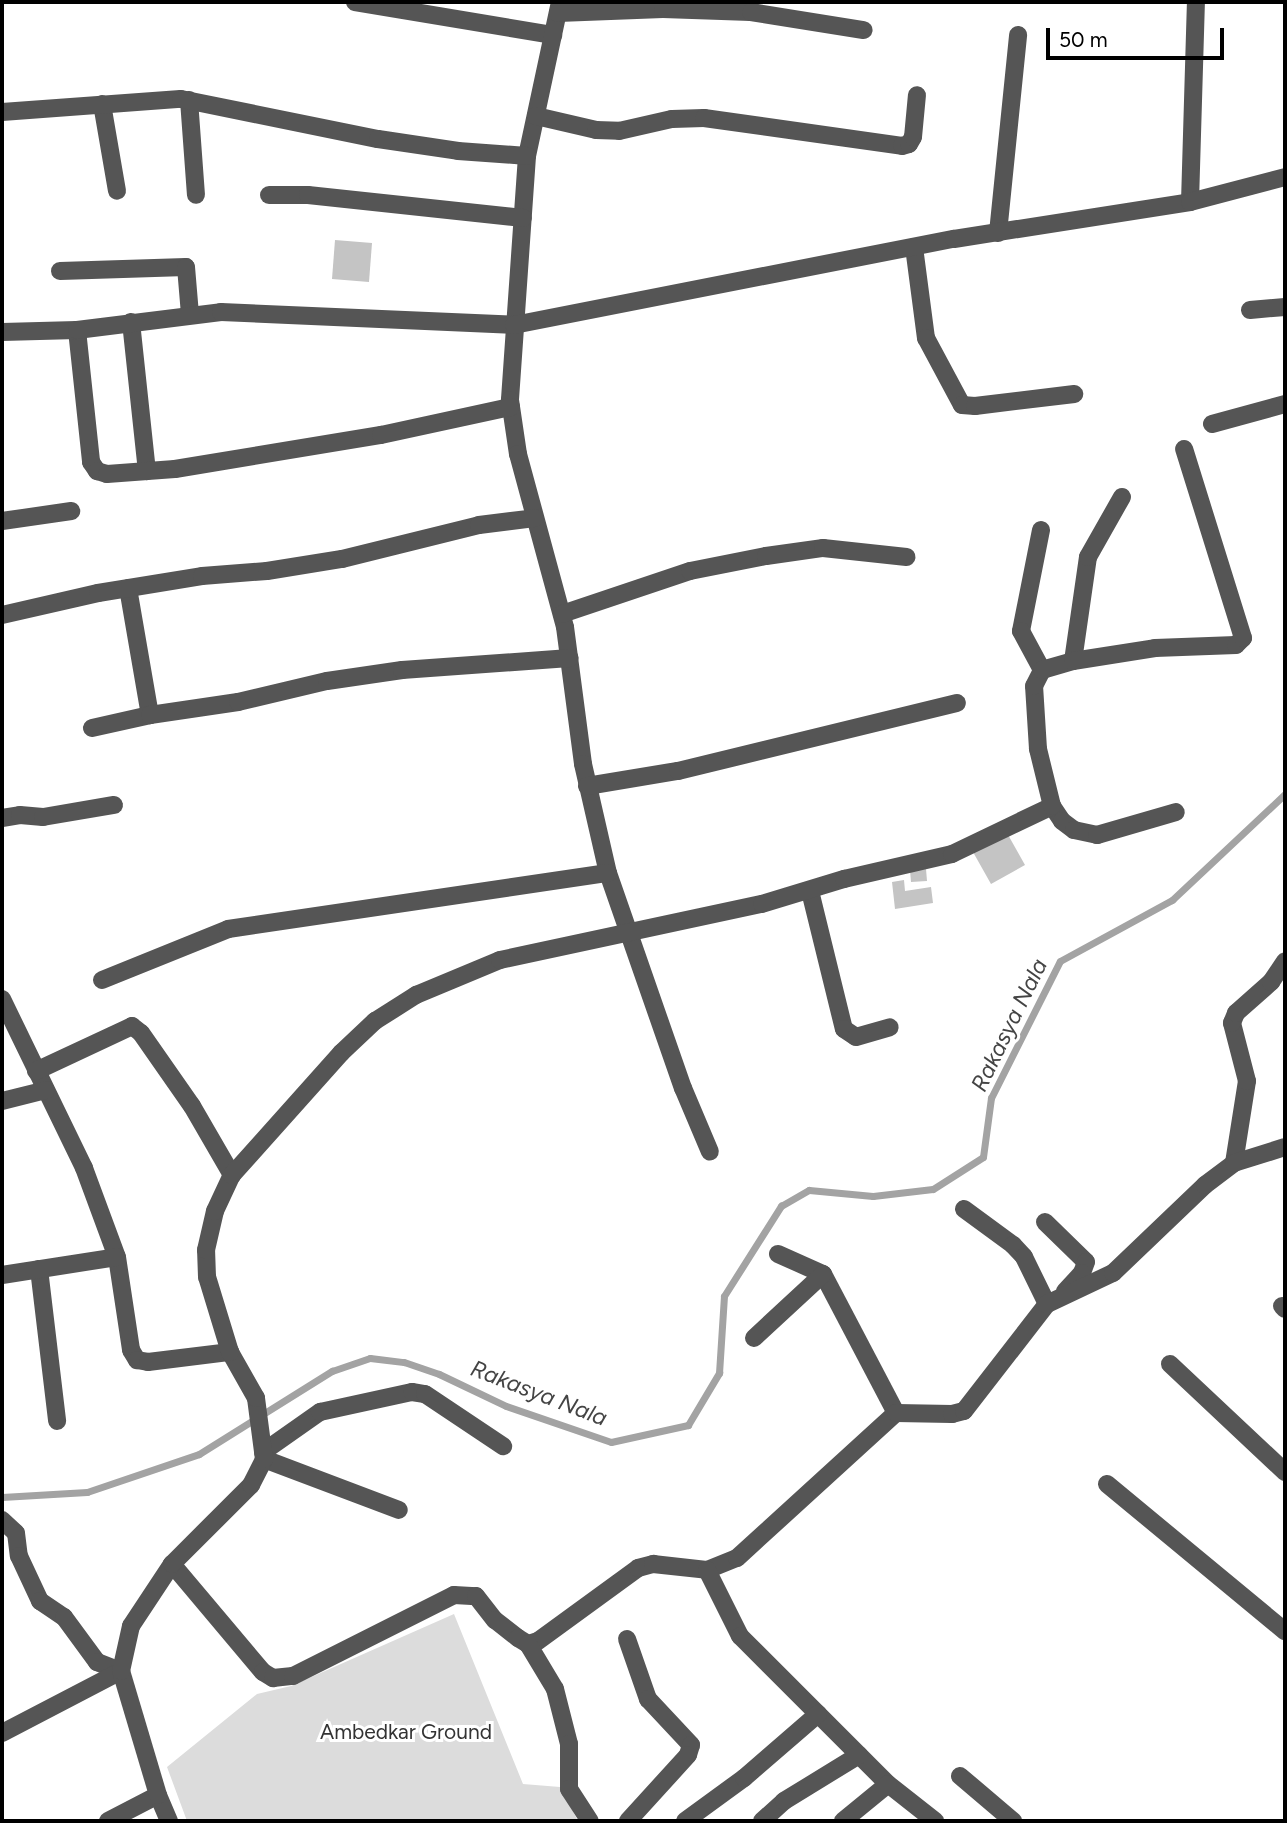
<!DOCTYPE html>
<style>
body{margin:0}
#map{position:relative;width:1287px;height:1823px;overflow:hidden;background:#fff;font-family:Figtree,sans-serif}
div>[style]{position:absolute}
.green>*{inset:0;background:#dcdcdc}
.stream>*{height:7px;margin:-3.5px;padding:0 3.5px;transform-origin:3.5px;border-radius:3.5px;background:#a3a3a3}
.building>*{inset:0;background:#c4c4c4}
.minor>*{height:18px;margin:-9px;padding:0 9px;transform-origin:9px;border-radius:9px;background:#555}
span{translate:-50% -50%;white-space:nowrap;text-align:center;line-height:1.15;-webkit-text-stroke:6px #fff;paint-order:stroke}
.park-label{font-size:21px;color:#333}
.water-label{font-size:23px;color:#444;font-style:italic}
.frame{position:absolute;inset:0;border:4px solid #000;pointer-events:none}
.scale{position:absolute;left:1046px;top:28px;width:178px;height:32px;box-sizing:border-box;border:4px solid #000;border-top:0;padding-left:9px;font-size:21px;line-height:24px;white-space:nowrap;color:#000;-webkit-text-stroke:5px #fff;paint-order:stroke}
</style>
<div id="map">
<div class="green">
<div style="clip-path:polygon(454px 1614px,523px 1784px,560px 1787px,578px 1821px,187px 1821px,167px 1767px,257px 1694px,291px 1686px)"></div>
</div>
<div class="stream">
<div style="left:2px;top:1497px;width:85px;rotate:-3.4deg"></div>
<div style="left:87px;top:1492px;width:118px;rotate:-18.7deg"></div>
<div style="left:199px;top:1454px;width:157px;rotate:-32deg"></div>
<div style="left:332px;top:1371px;width:40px;rotate:-18.9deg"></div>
<div style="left:370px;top:1358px;width:34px;rotate:7deg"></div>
<div style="left:404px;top:1362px;width:37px;rotate:19deg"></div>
<div style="left:439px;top:1374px;width:74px;rotate:25.5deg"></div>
<div style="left:506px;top:1406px;width:111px;rotate:18.9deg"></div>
<div style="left:611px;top:1442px;width:79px;rotate:-12.4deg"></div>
<div style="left:688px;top:1425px;width:61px;rotate:-59.2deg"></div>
<div style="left:719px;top:1373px;width:77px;rotate:-86.3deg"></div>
<div style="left:724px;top:1296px;width:107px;rotate:-57.7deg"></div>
<div style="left:781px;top:1206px;width:32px;rotate:-30deg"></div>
<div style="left:809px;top:1190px;width:64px;rotate:5.4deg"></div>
<div style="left:873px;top:1196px;width:60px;rotate:-6.7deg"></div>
<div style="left:933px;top:1189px;width:59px;rotate:-32.6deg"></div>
<div style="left:983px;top:1157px;width:60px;rotate:-82.3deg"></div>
<div style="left:991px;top:1098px;width:153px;rotate:-63.3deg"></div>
<div style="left:1060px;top:961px;width:128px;rotate:-28.6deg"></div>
<div style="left:1172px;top:900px;width:155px;rotate:-43.2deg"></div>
</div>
<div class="building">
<div style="clip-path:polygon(335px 240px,372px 243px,369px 282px,332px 279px)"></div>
<div style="clip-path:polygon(1007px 833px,1025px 865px,991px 884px,973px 852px)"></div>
<div style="clip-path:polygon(926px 869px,927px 881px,911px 882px,910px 870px)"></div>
<div style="clip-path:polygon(904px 880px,905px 891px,931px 887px,933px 903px,895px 909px,892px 882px)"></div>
</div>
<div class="minor">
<div style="left:355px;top:2px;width:201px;rotate:9.5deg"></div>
<div style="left:560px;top:2px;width:157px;rotate:102.1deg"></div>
<div style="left:527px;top:156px;width:245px;rotate:94deg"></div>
<div style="left:510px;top:400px;width:55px;rotate:81.6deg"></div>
<div style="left:518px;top:454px;width:179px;rotate:74.8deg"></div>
<div style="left:565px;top:627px;width:138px;rotate:82.5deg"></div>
<div style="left:583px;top:764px;width:112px;rotate:77.1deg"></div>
<div style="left:608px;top:873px;width:228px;rotate:70.8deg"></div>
<div style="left:683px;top:1088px;width:69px;rotate:67.1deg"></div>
<div style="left:558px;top:13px;width:105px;rotate:-2.2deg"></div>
<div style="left:663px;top:9px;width:88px;rotate:2deg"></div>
<div style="left:751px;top:12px;width:114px;rotate:9.1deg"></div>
<div style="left:189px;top:100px;width:95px;rotate:85.8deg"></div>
<div style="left:102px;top:104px;width:88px;rotate:80.2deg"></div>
<div style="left:2px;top:112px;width:179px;rotate:-4.2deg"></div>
<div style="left:181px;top:99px;width:201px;rotate:11.5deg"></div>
<div style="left:378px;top:139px;width:81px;rotate:8.5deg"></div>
<div style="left:458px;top:151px;width:69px;rotate:4.1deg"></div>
<div style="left:536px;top:116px;width:62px;rotate:13.1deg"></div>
<div style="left:596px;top:130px;width:23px;rotate:2deg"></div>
<div style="left:619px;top:131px;width:54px;rotate:-12.8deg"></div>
<div style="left:672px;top:119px;width:32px;rotate:-2deg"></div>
<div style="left:704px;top:118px;width:200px;rotate:8deg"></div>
<div style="left:902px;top:146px;width:7px;rotate:-16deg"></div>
<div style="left:909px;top:144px;width:8px;rotate:-60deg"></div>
<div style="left:913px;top:137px;width:42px;rotate:-84.6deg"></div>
<div style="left:269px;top:195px;width:39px"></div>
<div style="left:308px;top:195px;width:216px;rotate:6.1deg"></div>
<div style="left:1190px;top:202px;width:200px;rotate:-88.3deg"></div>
<div style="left:998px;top:233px;width:199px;rotate:-84.2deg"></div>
<div style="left:914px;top:247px;width:92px;rotate:82.5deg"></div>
<div style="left:926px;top:338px;width:76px;rotate:61.8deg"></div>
<div style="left:962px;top:405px;width:13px;rotate:4deg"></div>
<div style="left:975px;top:406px;width:100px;rotate:-6.9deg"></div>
<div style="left:60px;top:271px;width:126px;rotate:-1.8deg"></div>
<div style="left:186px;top:267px;width:48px;rotate:85.2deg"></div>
<div style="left:1250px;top:310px;width:35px;rotate:-5deg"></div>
<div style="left:131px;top:322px;width:150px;rotate:83.9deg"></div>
<div style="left:77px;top:330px;width:133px;rotate:83.9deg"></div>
<div style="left:91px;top:462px;width:11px;rotate:56deg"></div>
<div style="left:97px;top:471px;width:10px;rotate:17deg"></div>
<div style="left:107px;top:474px;width:68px;rotate:-4.2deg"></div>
<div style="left:175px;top:469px;width:209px;rotate:-9.4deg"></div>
<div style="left:381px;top:435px;width:133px;rotate:-12.2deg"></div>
<div style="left:2px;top:332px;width:75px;rotate:-1.5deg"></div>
<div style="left:77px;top:330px;width:145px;rotate:-7.1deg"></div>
<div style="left:221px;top:312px;width:293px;rotate:2.5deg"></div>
<div style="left:514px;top:325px;width:448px;rotate:-11.1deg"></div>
<div style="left:954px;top:239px;width:239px;rotate:-8.9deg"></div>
<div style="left:1190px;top:202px;width:98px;rotate:-14.7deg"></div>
<div style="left:1212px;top:424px;width:76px;rotate:-15.3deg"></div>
<div style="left:2px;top:521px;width:70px;rotate:-8.2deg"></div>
<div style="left:1041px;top:530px;width:103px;rotate:101.2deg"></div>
<div style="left:1021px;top:631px;width:44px;rotate:61.7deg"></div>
<div style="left:128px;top:588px;width:129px;rotate:80.2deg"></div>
<div style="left:562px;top:614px;width:135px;rotate:-18.6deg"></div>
<div style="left:690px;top:571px;width:77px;rotate:-11.2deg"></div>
<div style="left:766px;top:556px;width:58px;rotate:-8deg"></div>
<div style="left:823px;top:548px;width:84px;rotate:6.1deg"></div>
<div style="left:2px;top:615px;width:98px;rotate:-12.9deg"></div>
<div style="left:98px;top:593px;width:105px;rotate:-9.3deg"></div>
<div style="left:202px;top:576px;width:65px;rotate:-4.4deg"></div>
<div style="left:267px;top:571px;width:76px;rotate:-9.1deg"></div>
<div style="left:342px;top:559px;width:141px;rotate:-13.9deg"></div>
<div style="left:479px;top:525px;width:56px;rotate:-7.1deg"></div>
<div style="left:1073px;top:661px;width:105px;rotate:-81.8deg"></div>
<div style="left:1088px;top:557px;width:69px;rotate:-60.5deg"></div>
<div style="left:92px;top:728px;width:59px;rotate:-12.6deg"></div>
<div style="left:150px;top:715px;width:89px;rotate:-8.4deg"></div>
<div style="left:238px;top:702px;width:91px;rotate:-13.3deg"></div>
<div style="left:327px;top:681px;width:76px;rotate:-8.3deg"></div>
<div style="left:402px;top:670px;width:168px;rotate:-4.1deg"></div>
<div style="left:587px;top:786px;width:92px;rotate:-9.4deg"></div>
<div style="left:678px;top:771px;width:287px;rotate:-13.7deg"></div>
<div style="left:1052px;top:806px;width:18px;rotate:56deg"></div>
<div style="left:1062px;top:821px;width:15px;rotate:37deg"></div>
<div style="left:1074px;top:830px;width:24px;rotate:12deg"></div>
<div style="left:1097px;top:835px;width:82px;rotate:-16.2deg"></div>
<div style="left:2px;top:818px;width:18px;rotate:-9deg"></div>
<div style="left:20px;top:815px;width:23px;rotate:5deg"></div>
<div style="left:43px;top:817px;width:72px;rotate:-9.6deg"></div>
<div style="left:810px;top:891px;width:142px;rotate:76.2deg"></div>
<div style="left:844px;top:1029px;width:14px;rotate:34deg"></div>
<div style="left:856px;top:1037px;width:35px;rotate:-16deg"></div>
<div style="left:102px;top:980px;width:136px;rotate:-22deg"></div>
<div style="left:228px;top:929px;width:384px;rotate:-8.4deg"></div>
<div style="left:2px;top:999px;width:188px;rotate:64.1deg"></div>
<div style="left:84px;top:1168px;width:95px;rotate:69.7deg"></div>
<div style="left:117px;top:1257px;width:94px;rotate:81.4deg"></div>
<div style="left:131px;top:1350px;width:12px;rotate:59deg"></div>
<div style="left:137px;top:1360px;width:11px;rotate:10deg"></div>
<div style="left:148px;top:1362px;width:83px;rotate:-7deg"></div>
<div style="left:36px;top:1071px;width:106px;rotate:-25.1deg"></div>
<div style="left:132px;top:1026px;width:11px;rotate:38deg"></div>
<div style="left:141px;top:1033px;width:89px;rotate:55.1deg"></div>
<div style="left:192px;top:1106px;width:80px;rotate:59.9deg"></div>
<div style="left:2px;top:1101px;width:45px;rotate:-14deg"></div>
<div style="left:1234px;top:1163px;width:83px;rotate:-81deg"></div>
<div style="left:1247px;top:1081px;width:60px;rotate:-104.5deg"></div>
<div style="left:1232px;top:1023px;width:11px;rotate:-68deg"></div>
<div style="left:1236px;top:1013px;width:47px;rotate:-41.5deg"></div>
<div style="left:1271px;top:982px;width:25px;rotate:-56deg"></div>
<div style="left:964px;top:1209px;width:61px;rotate:36.3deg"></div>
<div style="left:1013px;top:1245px;width:16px;rotate:47deg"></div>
<div style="left:1024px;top:1257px;width:52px;rotate:63.9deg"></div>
<div style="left:1045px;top:1222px;width:57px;rotate:44.3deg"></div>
<div style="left:1086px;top:1262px;width:12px;rotate:110deg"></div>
<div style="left:1082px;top:1273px;width:25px;rotate:133deg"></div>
<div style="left:778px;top:1254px;width:49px;rotate:24deg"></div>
<div style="left:823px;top:1274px;width:157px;rotate:62.3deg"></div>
<div style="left:39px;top:1269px;width:153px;rotate:83.2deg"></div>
<div style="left:2px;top:1275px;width:116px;rotate:-8.9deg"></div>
<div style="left:1282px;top:1306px;width:4px;rotate:45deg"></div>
<div style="left:754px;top:1338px;width:94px;rotate:-42.8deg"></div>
<div style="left:1170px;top:1364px;width:158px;rotate:43.2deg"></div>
<div style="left:263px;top:1452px;width:70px;rotate:-35.1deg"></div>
<div style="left:320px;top:1412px;width:94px;rotate:-12.3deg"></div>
<div style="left:412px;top:1392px;width:13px;rotate:9deg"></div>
<div style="left:425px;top:1394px;width:94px;rotate:33.7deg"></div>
<div style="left:264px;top:1459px;width:144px;rotate:20.7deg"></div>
<div style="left:1107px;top:1484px;width:231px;rotate:39.6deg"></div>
<div style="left:2px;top:1520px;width:19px;rotate:43deg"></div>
<div style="left:16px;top:1533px;width:23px;rotate:83deg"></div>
<div style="left:19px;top:1556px;width:50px;rotate:65deg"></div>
<div style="left:40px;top:1601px;width:29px;rotate:34deg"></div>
<div style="left:64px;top:1617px;width:56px;rotate:53.7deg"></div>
<div style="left:97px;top:1662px;width:26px;rotate:21deg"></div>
<div style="left:172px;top:1564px;width:141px;rotate:49.9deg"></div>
<div style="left:263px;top:1672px;width:12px;rotate:31deg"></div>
<div style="left:273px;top:1678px;width:20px;rotate:-6deg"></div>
<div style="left:293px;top:1676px;width:180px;rotate:-26.7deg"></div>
<div style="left:454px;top:1595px;width:22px;rotate:3deg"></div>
<div style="left:476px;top:1596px;width:31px;rotate:52deg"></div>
<div style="left:495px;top:1620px;width:29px;rotate:38deg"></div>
<div style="left:518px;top:1638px;width:12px;rotate:31deg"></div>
<div style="left:528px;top:1644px;width:10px;rotate:-17deg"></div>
<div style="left:538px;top:1641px;width:124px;rotate:-36.1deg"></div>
<div style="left:638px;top:1568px;width:16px;rotate:-15deg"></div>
<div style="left:653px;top:1564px;width:54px;rotate:6.3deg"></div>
<div style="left:707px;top:1570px;width:32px;rotate:-22deg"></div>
<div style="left:737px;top:1558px;width:215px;rotate:-42.4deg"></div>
<div style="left:896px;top:1413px;width:56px;rotate:1deg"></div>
<div style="left:952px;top:1414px;width:12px;rotate:-14deg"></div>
<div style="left:964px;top:1411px;width:135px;rotate:-52.2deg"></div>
<div style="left:1047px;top:1304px;width:73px;rotate:-25.2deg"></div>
<div style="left:1113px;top:1273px;width:127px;rotate:-43.7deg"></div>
<div style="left:1205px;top:1185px;width:36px;rotate:-37deg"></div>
<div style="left:1234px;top:1163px;width:53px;rotate:-17.4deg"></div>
<div style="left:707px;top:1570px;width:74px;rotate:63.4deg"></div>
<div style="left:740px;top:1636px;width:209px;rotate:45deg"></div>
<div style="left:888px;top:1784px;width:60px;rotate:38.2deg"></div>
<div style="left:627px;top:1639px;width:64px;rotate:70.7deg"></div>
<div style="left:648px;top:1699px;width:63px;rotate:46.9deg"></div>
<div style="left:691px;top:1745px;width:10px;rotate:107deg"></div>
<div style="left:688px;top:1755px;width:89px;rotate:132.3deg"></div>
<div style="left:528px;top:1644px;width:52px;rotate:59deg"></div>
<div style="left:555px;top:1689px;width:57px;rotate:75.7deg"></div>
<div style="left:569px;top:1744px;width:45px;rotate:90deg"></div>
<div style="left:569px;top:1789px;width:38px;rotate:57deg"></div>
<div style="left:2px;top:1733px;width:134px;rotate:-27.5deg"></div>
<div style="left:960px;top:1776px;width:70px;rotate:40.3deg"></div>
<div style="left:108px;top:1821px;width:56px;rotate:-27.5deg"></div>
<div style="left:169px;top:1821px;width:28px;rotate:-113deg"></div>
<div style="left:158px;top:1795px;width:129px;rotate:-106.6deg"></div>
<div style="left:121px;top:1671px;width:46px;rotate:-77.5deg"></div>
<div style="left:131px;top:1626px;width:74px;rotate:-56.5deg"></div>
<div style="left:172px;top:1564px;width:112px;rotate:-45deg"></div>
<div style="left:251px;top:1485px;width:29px;rotate:-63deg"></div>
<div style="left:264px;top:1459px;width:62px;rotate:-97.5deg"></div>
<div style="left:256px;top:1398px;width:53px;rotate:-119.5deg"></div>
<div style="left:230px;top:1352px;width:78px;rotate:-107deg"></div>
<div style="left:207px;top:1277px;width:27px;rotate:-92deg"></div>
<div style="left:206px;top:1250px;width:40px;rotate:-77deg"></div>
<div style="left:215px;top:1211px;width:40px;rotate:-65deg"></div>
<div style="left:232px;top:1175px;width:164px;rotate:-48.2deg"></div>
<div style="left:341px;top:1053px;width:47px;rotate:-43.3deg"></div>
<div style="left:375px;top:1021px;width:49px;rotate:-32.4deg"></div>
<div style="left:416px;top:995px;width:91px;rotate:-22.6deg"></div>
<div style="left:500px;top:960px;width:268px;rotate:-12.1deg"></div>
<div style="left:762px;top:904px;width:86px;rotate:-17deg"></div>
<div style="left:844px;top:879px;width:111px;rotate:-13deg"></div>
<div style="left:952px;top:854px;width:111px;rotate:-25.6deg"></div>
<div style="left:1052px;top:806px;width:59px;rotate:-103.8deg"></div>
<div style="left:1038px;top:749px;width:63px;rotate:-93.6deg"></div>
<div style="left:1034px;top:686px;width:18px;rotate:-63deg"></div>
<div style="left:1042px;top:670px;width:32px;rotate:-16deg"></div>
<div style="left:1073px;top:661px;width:83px;rotate:-9deg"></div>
<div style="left:1155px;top:648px;width:81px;rotate:-2.1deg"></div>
<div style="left:1236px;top:645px;width:10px;rotate:-45deg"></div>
<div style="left:1243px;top:638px;width:198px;rotate:-107.3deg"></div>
<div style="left:685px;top:1821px;width:73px;rotate:-36.1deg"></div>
<div style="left:744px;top:1778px;width:98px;rotate:-40.9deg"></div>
<div style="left:762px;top:1821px;width:30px;rotate:-42deg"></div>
<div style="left:784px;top:1801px;width:88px;rotate:-31.5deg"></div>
<div style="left:843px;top:1821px;width:58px;rotate:-39.4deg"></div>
</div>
<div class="park-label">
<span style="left:406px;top:1732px">Ambedkar Ground</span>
</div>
<div class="water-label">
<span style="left:1009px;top:1025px;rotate:-64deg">Rakasya Nala</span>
<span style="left:539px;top:1393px;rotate:21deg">Rakasya Nala</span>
</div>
<div class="frame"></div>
<div class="scale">50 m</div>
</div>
